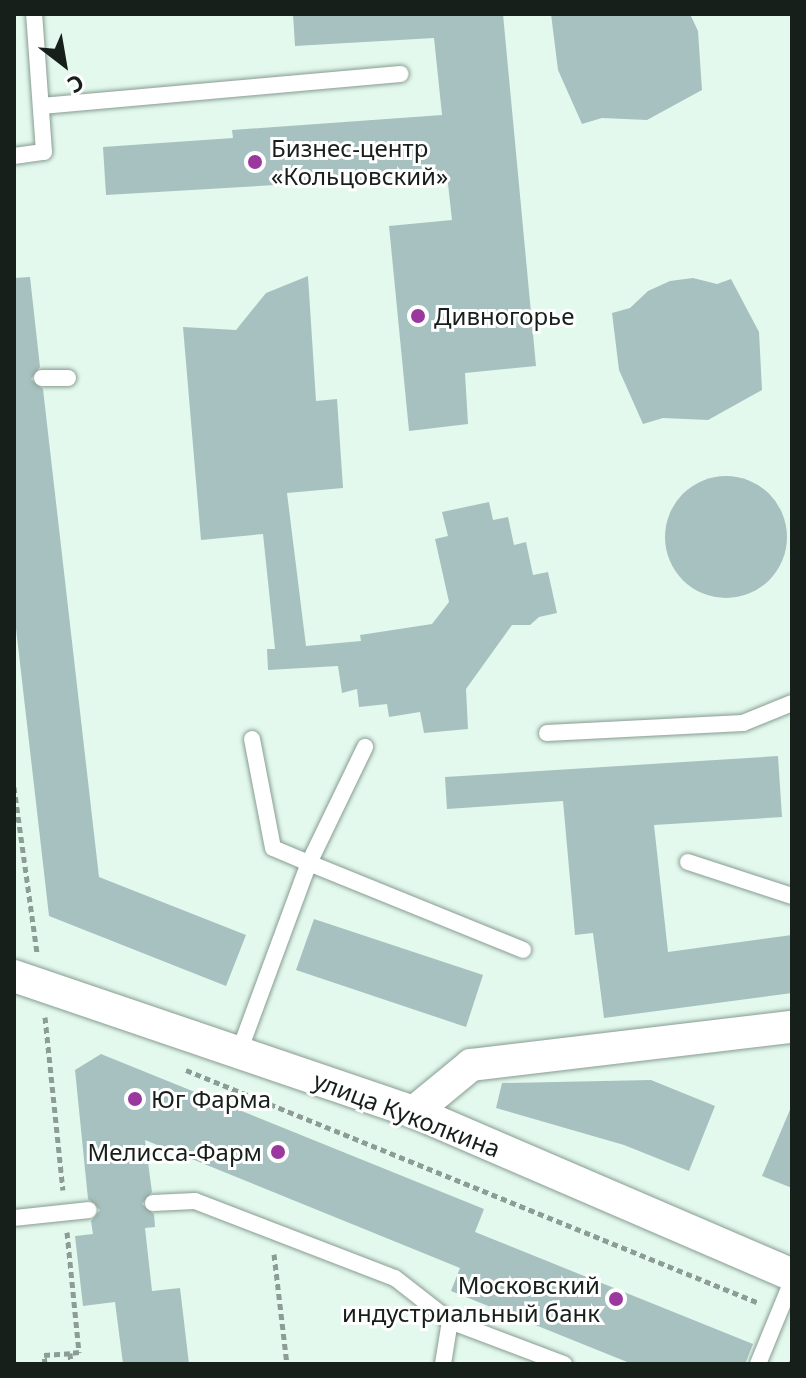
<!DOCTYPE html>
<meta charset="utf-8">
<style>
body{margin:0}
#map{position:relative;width:806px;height:1378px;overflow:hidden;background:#e3f9ed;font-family:"Noto Sans",sans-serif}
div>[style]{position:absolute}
.building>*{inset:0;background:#a7c1c0}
.round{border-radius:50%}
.path>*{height:5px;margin-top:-2.5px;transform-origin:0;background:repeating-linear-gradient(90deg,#8d9d95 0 6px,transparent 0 10px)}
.roads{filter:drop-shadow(0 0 2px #889c92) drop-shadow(0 0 2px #889c92)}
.lane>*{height:16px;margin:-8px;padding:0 8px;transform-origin:8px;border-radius:8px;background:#fff}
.street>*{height:32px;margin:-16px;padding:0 16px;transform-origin:16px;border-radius:16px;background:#fff}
.dots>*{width:22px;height:22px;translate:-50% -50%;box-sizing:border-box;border:4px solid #fff;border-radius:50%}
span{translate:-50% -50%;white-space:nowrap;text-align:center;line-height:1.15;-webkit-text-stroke:6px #fff;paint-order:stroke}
.poi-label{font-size:24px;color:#171f1b}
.left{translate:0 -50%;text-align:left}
.right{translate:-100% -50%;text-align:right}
.street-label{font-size:24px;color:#171f1b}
.frame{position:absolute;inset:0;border:16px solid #171f1b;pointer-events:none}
.north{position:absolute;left:24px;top:24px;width:80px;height:80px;-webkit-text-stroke:6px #fff;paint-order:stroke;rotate:149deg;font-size:22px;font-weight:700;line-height:32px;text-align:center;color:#171f1b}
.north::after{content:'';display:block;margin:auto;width:28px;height:36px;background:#171f1b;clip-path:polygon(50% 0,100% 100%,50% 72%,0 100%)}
</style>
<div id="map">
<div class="building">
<div style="clip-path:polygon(293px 14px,503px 14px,536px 366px,465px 373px,468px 424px,409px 431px,389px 226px,452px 220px,447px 175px,106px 195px,103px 147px,233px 138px,232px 130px,442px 115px,434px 38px,295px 46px)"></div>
<div style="clip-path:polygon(551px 14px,690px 14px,698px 31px,702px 90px,647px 120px,602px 118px,582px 124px,558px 70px)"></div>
<div style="clip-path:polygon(308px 276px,316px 401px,337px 399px,343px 488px,287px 493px,306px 646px,361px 641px,360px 635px,432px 624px,449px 602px,435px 539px,448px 536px,442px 512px,489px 502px,493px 520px,508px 517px,514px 545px,526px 542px,533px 575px,548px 572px,557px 613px,539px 617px,530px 625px,512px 625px,466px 689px,468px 729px,424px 733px,420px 712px,389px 717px,387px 704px,359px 707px,357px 689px,342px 693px,338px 666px,268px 670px,267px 649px,275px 649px,263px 534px,201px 540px,183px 327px,236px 330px,266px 293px)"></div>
<div style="clip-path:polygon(30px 277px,40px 367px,31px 379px,43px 389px,99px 877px,246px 935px,226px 986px,49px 916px,14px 611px,14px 278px)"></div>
<div style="clip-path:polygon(693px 278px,717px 284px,731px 279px,759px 332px,762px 390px,708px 420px,663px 418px,643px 424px,619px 370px,612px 313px,630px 308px,648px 291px,670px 281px)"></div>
<div class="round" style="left:665px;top:476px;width:122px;height:122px"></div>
<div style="clip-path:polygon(778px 756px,782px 817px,654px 825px,668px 952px,792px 935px,792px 993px,604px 1018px,593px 933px,575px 935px,563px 801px,447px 809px,445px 777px)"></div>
<div style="clip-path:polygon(314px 919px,483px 975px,466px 1027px,296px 970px)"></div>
<div style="clip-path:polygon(101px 1054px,484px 1209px,475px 1232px,753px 1344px,745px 1364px,632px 1364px,451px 1291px,460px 1268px,145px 1140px,152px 1192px,142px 1204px,154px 1214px,155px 1227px,145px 1228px,152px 1291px,180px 1288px,189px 1364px,123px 1364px,115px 1302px,83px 1306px,75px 1236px,93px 1234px,91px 1221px,100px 1210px,88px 1199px,75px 1070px)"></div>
<div style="clip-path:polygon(651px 1080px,715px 1106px,689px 1171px,624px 1145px,496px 1108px,502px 1083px)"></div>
<div style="clip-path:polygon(792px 1105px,792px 1188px,762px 1176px)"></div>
</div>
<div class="path">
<div style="left:14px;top:787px;width:167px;rotate:82.1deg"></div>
<div style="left:45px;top:1017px;width:174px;rotate:84.1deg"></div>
<div style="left:186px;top:1070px;width:619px;rotate:22.13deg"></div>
<div style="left:67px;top:1232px;width:121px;rotate:84.3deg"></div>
<div style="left:79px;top:1352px;width:9px;rotate:174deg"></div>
<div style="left:70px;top:1353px;width:11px;rotate:85deg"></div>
<div style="left:274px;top:1254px;width:111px;rotate:83.3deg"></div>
<div style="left:45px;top:1364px;width:9px;rotate:-96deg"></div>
<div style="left:44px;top:1355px;width:26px;rotate:-4deg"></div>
<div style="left:791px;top:1364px;width:3px;rotate:-72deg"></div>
</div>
<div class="roads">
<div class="lane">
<div style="left:41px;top:106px;width:361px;rotate:-5.1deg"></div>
<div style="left:14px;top:156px;width:30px;rotate:-8deg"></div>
<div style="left:44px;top:152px;width:138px;rotate:-94.1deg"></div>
<div style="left:42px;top:378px;width:26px"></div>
<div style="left:547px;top:733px;width:196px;rotate:-2.9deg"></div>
<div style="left:743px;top:723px;width:53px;rotate:-22.2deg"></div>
<div style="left:252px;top:739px;width:111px;rotate:79.1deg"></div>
<div style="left:273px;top:848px;width:39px;rotate:23deg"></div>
<div style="left:309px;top:863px;width:129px;rotate:-64.2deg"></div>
<div style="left:688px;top:862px;width:109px;rotate:18.1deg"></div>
<div style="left:239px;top:1052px;width:202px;rotate:-69.7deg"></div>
<div style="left:309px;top:863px;width:231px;rotate:22.1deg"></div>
<div style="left:153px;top:1203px;width:42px;rotate:-2.7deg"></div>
<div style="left:195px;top:1201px;width:214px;rotate:21.1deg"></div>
<div style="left:395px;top:1278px;width:70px;rotate:38deg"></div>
<div style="left:450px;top:1321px;width:122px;rotate:20.7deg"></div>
<div style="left:14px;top:1218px;width:75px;rotate:-6.1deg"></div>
<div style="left:443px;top:1364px;width:44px;rotate:-80.8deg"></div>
<div style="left:758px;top:1364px;width:90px;rotate:-67.7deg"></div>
</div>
<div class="street">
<div style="left:14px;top:976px;width:422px;rotate:18.8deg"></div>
<div style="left:414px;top:1112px;width:412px;rotate:23.3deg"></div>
<div style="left:414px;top:1112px;width:74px;rotate:-39.5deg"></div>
<div style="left:471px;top:1065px;width:323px;rotate:-6.8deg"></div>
</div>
</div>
<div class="dots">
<div style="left:255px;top:162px;background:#9a389e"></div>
<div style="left:418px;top:316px;background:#9a389e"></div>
<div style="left:135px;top:1099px;background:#9a389e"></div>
<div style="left:278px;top:1152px;background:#9a389e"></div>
<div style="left:616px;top:1299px;background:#9a389e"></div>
</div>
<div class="poi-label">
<span class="left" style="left:271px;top:162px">Бизнес-центр<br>«Кольцовский»</span>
<span class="left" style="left:434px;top:316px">Дивногорье</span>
<span class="left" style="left:151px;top:1099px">Юг Фарма</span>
<span class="right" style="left:262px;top:1152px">Мелисса-Фарм</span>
<span class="right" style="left:600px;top:1299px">Московский<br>индустриальный банк</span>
</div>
<div class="street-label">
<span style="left:407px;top:1114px;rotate:21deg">улица Куколкина</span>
</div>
<div class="frame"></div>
<div class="north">С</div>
</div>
